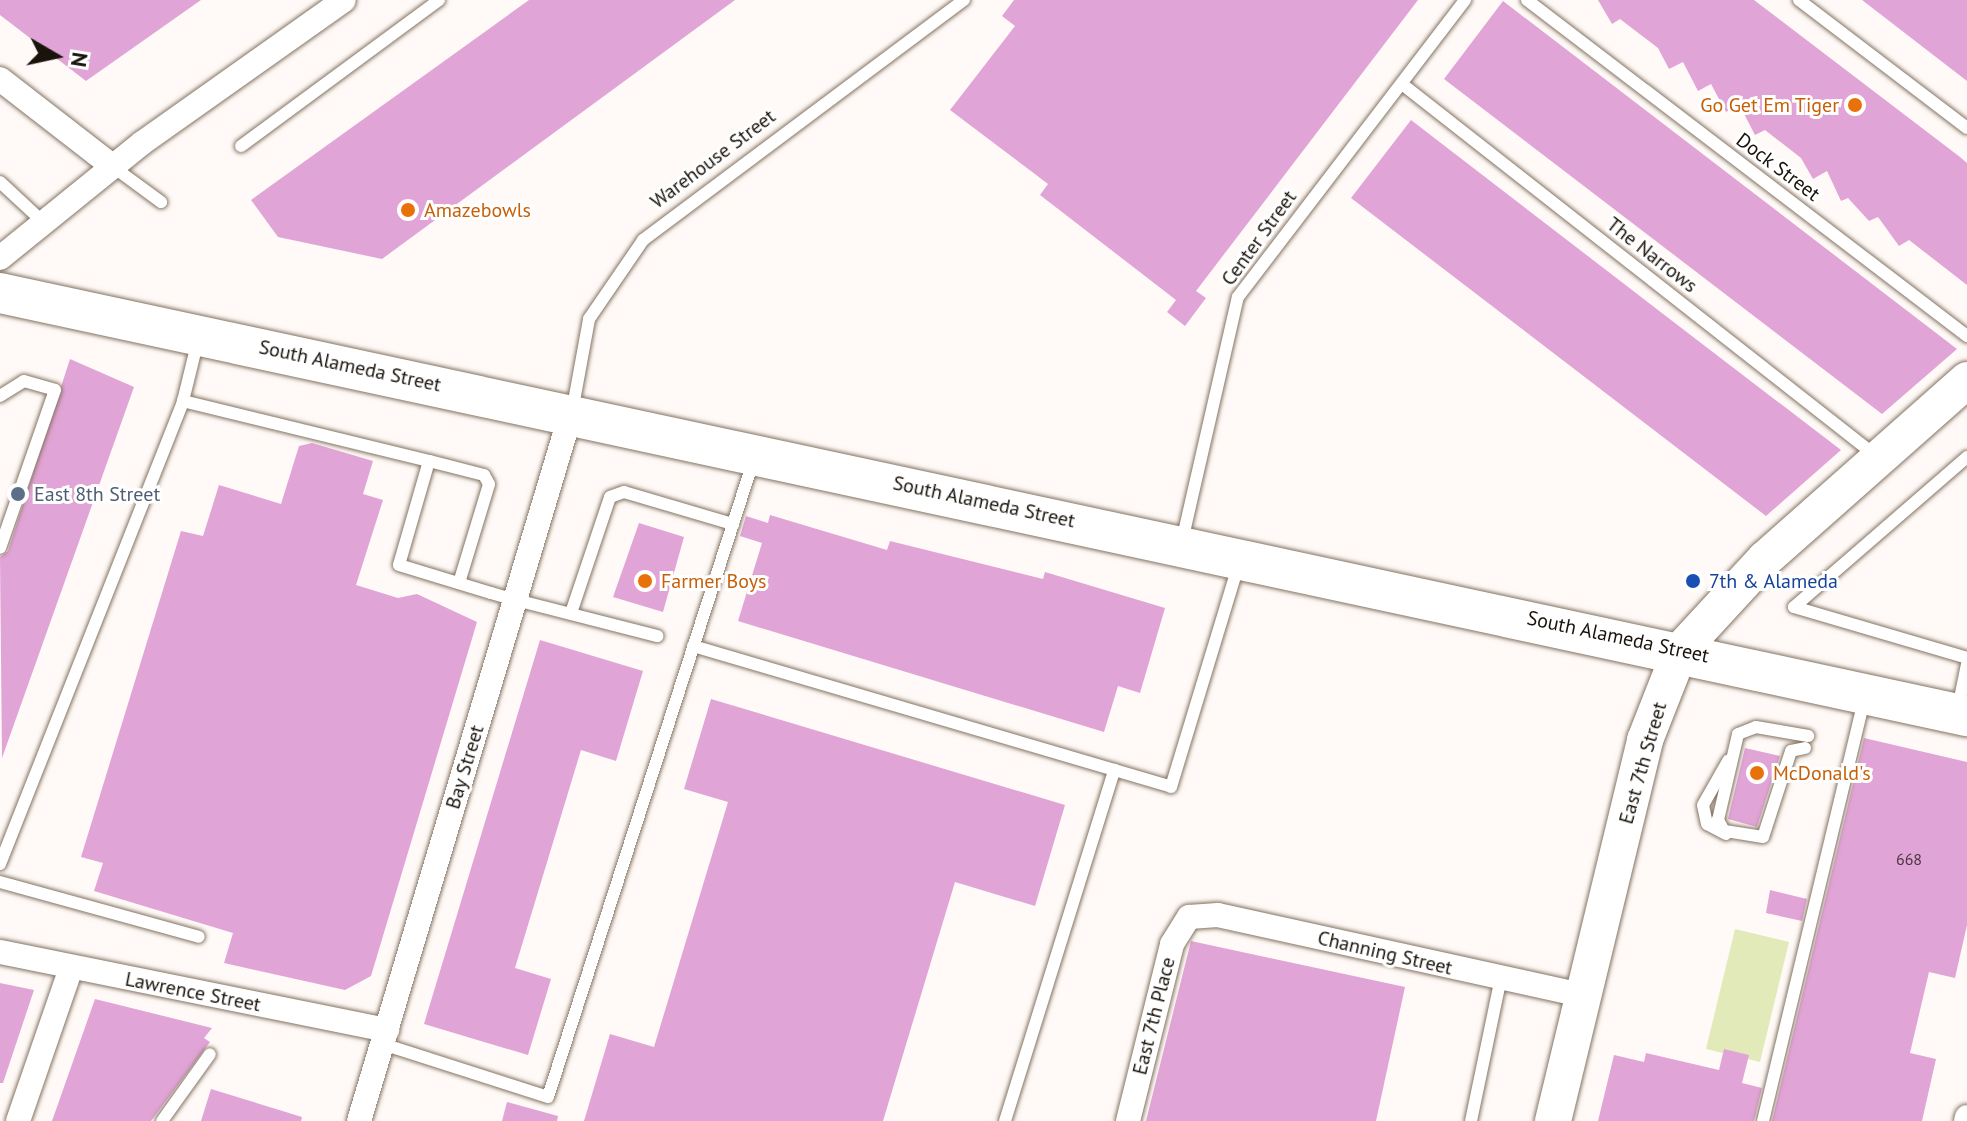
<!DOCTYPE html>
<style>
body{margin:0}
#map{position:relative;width:1967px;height:1121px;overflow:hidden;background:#fffaf7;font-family:"PT Sans",sans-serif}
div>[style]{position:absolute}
.green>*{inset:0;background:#e3eaba}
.building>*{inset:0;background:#e1a4d6}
.roads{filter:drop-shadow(0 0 2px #847362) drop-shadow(0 0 2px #847362)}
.service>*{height:12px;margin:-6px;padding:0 6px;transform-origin:6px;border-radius:6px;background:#fff}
.minor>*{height:24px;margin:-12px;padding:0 12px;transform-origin:12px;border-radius:12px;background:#fff}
.secondary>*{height:36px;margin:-18px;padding:0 18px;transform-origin:18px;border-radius:18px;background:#fff}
.primary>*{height:40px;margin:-20px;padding:0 20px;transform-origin:20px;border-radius:20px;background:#fff}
.dots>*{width:22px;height:22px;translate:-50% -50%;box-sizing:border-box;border:4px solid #fff;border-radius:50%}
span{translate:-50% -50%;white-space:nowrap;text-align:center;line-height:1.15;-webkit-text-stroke:6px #fff;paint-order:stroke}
.number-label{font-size:16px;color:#4b373e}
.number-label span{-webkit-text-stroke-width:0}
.food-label{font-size:20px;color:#c56008}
.right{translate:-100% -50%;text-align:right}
.left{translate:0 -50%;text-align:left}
.street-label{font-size:20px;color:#19130c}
.service-label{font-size:20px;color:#4e5e75}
.transit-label{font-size:20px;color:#164399}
.north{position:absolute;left:16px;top:16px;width:80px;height:80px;-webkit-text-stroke:6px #fff;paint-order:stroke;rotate:99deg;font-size:22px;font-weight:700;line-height:32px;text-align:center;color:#19130c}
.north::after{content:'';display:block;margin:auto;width:28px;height:36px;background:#19130c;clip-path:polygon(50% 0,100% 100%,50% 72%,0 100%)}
</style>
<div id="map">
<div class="green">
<div style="clip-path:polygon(1735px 929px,1789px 942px,1760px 1062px,1706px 1049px)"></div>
</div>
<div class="building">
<div style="clip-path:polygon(0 0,201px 0,86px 81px,0 15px)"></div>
<div style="clip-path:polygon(529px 0,735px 0,382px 259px,278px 237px,251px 200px)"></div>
<div style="clip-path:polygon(1014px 0,1418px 0,1196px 291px,1206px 298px,1185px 326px,1167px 312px,1176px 300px,1040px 195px,1048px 184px,950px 110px,1015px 26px,1002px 16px)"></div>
<div style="clip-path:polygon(1598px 0,1754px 0,1960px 157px,1967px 163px,1967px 285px,1909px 240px,1899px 246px,1878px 217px,1869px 221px,1848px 198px,1841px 201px,1827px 171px,1813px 179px,1801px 158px,1765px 130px,1755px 135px,1739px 104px,1726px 112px,1711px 84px,1698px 91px,1683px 62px,1669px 69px,1658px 48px,1620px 19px,1612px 24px)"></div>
<div style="clip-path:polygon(1862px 0,1967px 0,1967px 81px)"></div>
<div style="clip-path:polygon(1503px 1px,1957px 349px,1882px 414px,1444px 79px)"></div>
<div style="clip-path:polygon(1411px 120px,1684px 330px,1841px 450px,1766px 516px,1351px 198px)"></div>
<div style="clip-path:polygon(70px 359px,134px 387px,2px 758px,0 557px,8px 551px)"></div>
<div style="clip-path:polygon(312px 443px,373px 461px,363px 494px,383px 500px,356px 585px,398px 598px,417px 594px,477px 622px,371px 976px,345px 990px,224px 963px,233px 933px,94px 891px,103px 863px,81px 857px,181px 531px,203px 536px,219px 485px,281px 504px,299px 446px)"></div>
<div style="clip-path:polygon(770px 515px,887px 550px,890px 541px,1043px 579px,1045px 572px,1165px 608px,1140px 693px,1118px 686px,1104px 732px,738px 621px,762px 543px,740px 536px,746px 516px,768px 523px)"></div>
<div style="clip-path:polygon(639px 523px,684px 537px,663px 612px,613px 597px)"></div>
<div style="clip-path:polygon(540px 640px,643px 671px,616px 761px,581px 750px,515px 968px,551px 979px,528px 1055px,424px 1024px)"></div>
<div style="clip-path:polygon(711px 699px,1065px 805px,1035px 906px,955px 882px,883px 1121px,584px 1121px,610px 1034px,654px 1047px,728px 802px,684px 789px)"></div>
<div style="clip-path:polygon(1864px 738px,1967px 762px,1967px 925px,1955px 978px,1929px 972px,1910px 1053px,1936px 1059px,1922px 1121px,1772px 1121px)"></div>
<div style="clip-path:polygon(1745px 748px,1780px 756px,1757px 827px,1728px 819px)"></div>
<div style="clip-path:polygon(1770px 890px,1807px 899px,1802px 921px,1766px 913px)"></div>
<div style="clip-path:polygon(1191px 941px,1405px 987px,1376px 1121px,1146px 1121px)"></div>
<div style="clip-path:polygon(0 983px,34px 990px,3px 1083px,0 1083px)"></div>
<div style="clip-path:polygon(95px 999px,212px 1028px,204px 1038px,210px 1042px,151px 1121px,52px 1121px)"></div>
<div style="clip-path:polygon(1724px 1049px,1749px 1055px,1742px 1083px,1762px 1088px,1754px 1121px,1598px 1121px,1614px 1055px,1644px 1062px,1646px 1053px,1719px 1070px)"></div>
<div style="clip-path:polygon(211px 1089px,302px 1117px,301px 1121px,201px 1121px)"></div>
<div style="clip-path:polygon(507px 1102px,558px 1116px,557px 1121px,502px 1121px)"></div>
</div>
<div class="roads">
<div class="service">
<div style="left:1527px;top:0;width:554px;rotate:37.37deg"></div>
<div style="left:1799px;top:0;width:211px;rotate:37.3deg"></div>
<div style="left:1402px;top:84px;width:601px;rotate:38.11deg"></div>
<div style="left:241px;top:146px;width:246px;rotate:-36.4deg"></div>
<div style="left:112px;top:166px;width:61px;rotate:36.3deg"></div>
<div style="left:0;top:182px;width:56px;rotate:42.8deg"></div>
<div style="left:0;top:396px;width:28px;rotate:-32deg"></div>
<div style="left:24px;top:381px;width:32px;rotate:16deg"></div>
<div style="left:55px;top:390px;width:167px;rotate:109.2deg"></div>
<div style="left:183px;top:401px;width:253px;rotate:13.7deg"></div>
<div style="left:572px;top:412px;width:95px;rotate:-79.6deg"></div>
<div style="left:589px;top:319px;width:96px;rotate:-55.6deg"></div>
<div style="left:643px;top:240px;width:401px;rotate:-36.8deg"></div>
<div style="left:1182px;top:541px;width:250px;rotate:-77.1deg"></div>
<div style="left:1238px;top:297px;width:374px;rotate:-52.6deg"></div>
<div style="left:459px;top:583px;width:103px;rotate:-73.1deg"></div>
<div style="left:489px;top:484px;width:10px;rotate:-119deg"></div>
<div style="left:484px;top:475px;width:57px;rotate:-165.7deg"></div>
<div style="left:429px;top:461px;width:108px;rotate:106.1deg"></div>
<div style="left:399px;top:565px;width:96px;rotate:16.9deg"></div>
<div style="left:491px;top:593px;width:26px;rotate:16deg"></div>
<div style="left:516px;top:600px;width:146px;rotate:14.3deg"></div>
<div style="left:1794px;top:607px;width:229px;rotate:-40.9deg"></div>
<div style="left:1794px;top:607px;width:180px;rotate:16.4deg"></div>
<div style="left:571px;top:613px;width:122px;rotate:-71.4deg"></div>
<div style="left:610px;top:497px;width:15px;rotate:-20deg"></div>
<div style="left:624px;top:492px;width:114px;rotate:16.4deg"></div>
<div style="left:693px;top:646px;width:498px;rotate:16.4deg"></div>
<div style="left:1171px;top:787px;width:231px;rotate:-73.1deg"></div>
<div style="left:1958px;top:708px;width:45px;rotate:-78.4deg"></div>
<div style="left:1805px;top:748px;width:14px;rotate:168deg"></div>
<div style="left:1791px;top:751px;width:90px;rotate:108deg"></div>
<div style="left:1763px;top:837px;width:39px;rotate:-171deg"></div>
<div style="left:1724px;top:831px;width:13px;rotate:-119deg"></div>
<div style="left:1718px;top:820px;width:88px;rotate:-76.9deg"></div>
<div style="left:1738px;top:734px;width:19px;rotate:-21deg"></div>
<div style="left:1756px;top:727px;width:53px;rotate:9.8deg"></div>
<div style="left:1726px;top:834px;width:21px;rotate:-152deg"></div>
<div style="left:1707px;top:824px;width:19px;rotate:-102deg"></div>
<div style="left:1703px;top:805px;width:51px;rotate:-60.4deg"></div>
<div style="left:0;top:864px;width:498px;rotate:-68.4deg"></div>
<div style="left:183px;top:401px;width:63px;rotate:-76.2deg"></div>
<div style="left:0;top:882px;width:206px;rotate:15.4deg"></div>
<div style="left:383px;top:1044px;width:173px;rotate:17.8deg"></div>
<div style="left:548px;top:1097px;width:670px;rotate:-72.11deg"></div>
<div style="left:162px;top:1121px;width:82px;rotate:-54.4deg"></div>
<div style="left:1005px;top:1121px;width:368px;rotate:-72.7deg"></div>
<div style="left:1471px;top:1121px;width:146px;rotate:-78.2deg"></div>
<div style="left:1763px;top:1121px;width:433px;rotate:-76.5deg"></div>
</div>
<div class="minor">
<div style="left:0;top:79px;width:142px;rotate:37.8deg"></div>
<div style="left:0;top:258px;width:183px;rotate:-39deg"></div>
<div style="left:142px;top:143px;width:247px;rotate:-35.3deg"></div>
<div style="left:0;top:952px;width:395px;rotate:11.4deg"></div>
<div style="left:18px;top:1121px;width:162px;rotate:-70.9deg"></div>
<div style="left:359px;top:1121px;width:739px;rotate:-73.33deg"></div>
<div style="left:1128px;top:1121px;width:182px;rotate:-76deg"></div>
<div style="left:1172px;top:944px;width:32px;rotate:-58deg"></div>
<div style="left:1189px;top:917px;width:29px;rotate:-4deg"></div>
<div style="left:1218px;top:915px;width:373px;rotate:12.4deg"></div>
<div style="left:1966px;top:1121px;width:4px;rotate:-76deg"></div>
</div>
<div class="secondary">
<div style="left:1553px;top:1121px;width:392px;rotate:-76.4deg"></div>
<div style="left:1645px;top:740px;width:96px;rotate:-68.5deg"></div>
<div style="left:1680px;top:651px;width:125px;rotate:-47.3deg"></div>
<div style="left:1765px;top:559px;width:270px;rotate:-41.5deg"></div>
</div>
<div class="primary">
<div style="left:0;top:293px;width:2012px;rotate:12.14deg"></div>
</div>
</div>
<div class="dots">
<div style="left:1855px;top:105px;background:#e8710a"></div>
<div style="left:408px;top:210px;background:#e8710a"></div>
<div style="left:18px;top:494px;background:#5c6f8a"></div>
<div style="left:645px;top:581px;background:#e8710a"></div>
<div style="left:1693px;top:581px;background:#1a4fb4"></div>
<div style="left:1757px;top:773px;background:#e8710a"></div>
</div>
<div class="number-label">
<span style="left:1909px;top:859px">668</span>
</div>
<div class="food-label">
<span class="right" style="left:1839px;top:105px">Go Get Em Tiger</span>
<span class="left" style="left:424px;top:210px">Amazebowls</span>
<span class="left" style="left:661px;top:581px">Farmer Boys</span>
<span class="left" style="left:1773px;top:773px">McDonald's</span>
</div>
<div class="street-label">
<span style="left:713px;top:159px;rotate:-37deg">Warehouse Street</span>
<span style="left:1778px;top:167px;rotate:37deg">Dock Street</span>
<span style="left:1259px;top:238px;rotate:-54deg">Center Street</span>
<span style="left:1652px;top:255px;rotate:38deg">The Narrows</span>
<span style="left:350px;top:366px;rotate:12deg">South Alameda Street</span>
<span style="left:984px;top:502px;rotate:12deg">South Alameda Street</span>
<span style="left:1618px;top:637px;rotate:12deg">South Alameda Street</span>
<span style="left:1643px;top:763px;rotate:-74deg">East 7th Street</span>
<span style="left:465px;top:767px;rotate:-73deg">Bay Street</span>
<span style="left:1385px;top:953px;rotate:13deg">Channing Street</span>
<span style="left:193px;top:992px;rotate:11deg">Lawrence Street</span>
<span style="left:1154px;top:1016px;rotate:-76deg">East 7th Place</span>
</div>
<div class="service-label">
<span class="left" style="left:34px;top:494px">East 8th Street</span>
</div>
<div class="transit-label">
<span class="left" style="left:1709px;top:581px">7th &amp; Alameda</span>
</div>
<div class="north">N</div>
</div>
